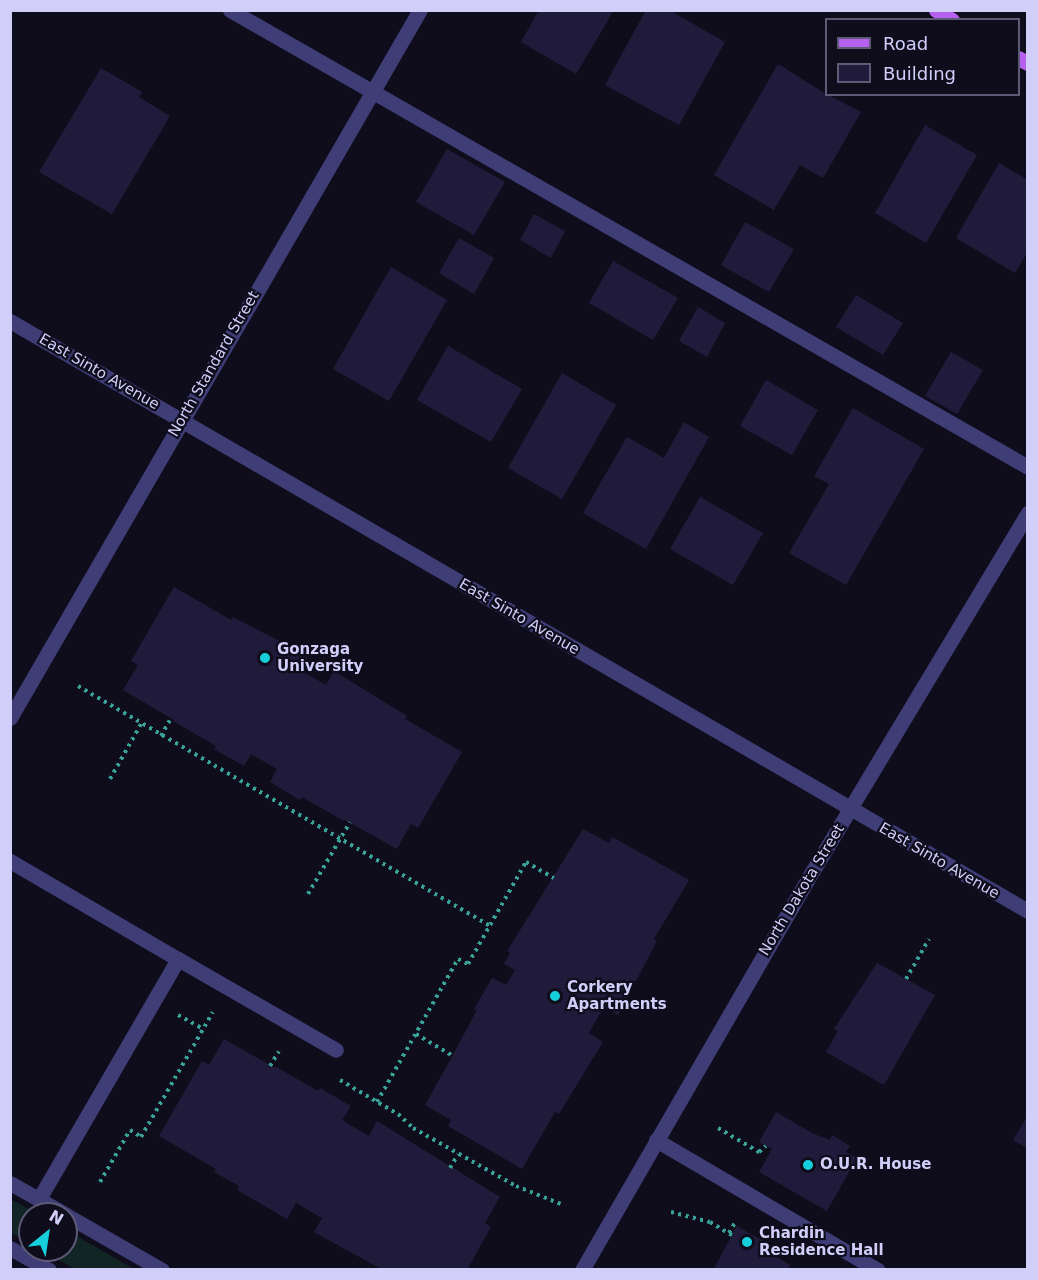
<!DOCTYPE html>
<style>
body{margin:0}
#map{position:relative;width:1038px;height:1280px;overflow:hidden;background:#0f0d1c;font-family:"DejaVu Sans",sans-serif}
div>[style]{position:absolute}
.green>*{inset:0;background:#112524}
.building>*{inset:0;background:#211b3b}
.path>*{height:4px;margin-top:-2px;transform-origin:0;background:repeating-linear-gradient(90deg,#39a399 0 3px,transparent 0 7.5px)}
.service>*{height:15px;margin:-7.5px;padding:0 7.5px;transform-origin:7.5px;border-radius:7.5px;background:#3e3d76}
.minor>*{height:15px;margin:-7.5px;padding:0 7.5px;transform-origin:7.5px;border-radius:7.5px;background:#3e3d76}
.tertiary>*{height:15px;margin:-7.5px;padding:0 7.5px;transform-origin:7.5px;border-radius:7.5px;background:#3e3d76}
.primary>*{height:15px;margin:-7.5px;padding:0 7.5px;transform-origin:7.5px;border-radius:7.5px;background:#b560ee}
.dots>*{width:16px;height:16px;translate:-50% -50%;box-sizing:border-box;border:3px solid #0f0d1c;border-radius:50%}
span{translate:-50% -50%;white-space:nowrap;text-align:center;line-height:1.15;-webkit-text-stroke:4.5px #0f0d1c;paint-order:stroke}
.street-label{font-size:15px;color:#d1cefa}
.poi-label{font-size:15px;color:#d1cefa;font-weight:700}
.left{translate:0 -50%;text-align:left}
.frame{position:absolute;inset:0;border:12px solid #d1cefa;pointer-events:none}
.legend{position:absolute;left:825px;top:18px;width:195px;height:78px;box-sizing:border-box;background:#0f0d1c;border:2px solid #5d5a75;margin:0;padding:8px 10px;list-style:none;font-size:18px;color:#d1cefa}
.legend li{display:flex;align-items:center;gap:12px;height:30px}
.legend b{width:30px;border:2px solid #5d5a75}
.north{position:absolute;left:18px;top:1202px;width:60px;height:60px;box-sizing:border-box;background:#0f0d1c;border:2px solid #5d5a75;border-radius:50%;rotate:30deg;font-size:16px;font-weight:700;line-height:24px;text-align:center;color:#d1cefa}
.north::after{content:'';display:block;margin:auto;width:21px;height:27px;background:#17cfdc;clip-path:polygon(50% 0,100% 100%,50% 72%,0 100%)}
</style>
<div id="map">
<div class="green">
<div style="clip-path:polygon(10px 1199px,38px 1214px,30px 1214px,30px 1244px,11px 1233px)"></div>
<div style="clip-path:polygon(66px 1230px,134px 1269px,75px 1269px,41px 1250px,66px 1250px)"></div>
</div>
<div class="building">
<div style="clip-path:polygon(539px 10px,614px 10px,576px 74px,521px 42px)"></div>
<div style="clip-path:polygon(646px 10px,669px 10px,725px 42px,679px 125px,605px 85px)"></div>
<div style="clip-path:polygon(778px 64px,826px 94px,861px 112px,823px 178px,800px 165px,774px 210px,714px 175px)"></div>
<div style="clip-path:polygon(101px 68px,142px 92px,139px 97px,170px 116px,112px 214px,39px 172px)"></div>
<div style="clip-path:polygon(925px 125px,977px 155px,926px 243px,875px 213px)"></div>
<div style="clip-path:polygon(447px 149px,505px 182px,474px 235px,416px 202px)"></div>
<div style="clip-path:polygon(999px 163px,1028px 180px,1028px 251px,1015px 273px,956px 238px)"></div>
<div style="clip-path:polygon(534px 214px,565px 231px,551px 258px,520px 240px)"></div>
<div style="clip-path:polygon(745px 222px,794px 249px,769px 292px,721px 265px)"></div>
<div style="clip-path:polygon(459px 238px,494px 258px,474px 294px,439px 273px)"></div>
<div style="clip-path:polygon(613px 261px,678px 298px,653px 340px,589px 303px)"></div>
<div style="clip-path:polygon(391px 267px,447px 300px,389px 401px,333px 369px)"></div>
<div style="clip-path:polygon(856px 295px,903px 323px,883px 355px,836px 327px)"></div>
<div style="clip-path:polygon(698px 307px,725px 323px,707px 357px,679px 341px)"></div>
<div style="clip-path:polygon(448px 346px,522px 389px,491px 442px,417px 400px)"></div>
<div style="clip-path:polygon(951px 352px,983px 370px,957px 414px,925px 396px)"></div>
<div style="clip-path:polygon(562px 373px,616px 405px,562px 499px,508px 468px)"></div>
<div style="clip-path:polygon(766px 380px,818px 410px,792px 455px,740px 426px)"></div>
<div style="clip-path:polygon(853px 408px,924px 449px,846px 585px,789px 553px,829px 484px,814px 476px)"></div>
<div style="clip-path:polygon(684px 422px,709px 437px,646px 549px,583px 513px,627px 437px,664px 458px)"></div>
<div style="clip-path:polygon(700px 497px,763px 533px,733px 585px,670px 549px)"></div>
<div style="clip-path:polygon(174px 587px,231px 620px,233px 617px,308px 656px,300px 670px,326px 685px,334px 671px,407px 716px,405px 719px,462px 752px,418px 828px,411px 824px,397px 849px,345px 820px,344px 821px,302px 797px,300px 800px,270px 782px,277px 769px,251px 754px,244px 766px,214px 749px,216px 746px,173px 721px,174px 720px,123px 690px,138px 665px,131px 661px)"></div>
<div style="clip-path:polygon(583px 829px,609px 843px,612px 837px,689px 880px,654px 939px,657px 941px,618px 1015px,604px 1007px,589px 1033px,603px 1042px,559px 1114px,555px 1112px,522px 1169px,448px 1126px,451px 1120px,425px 1105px,454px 1053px,477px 1010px,474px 1009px,492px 978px,506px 985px,515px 970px,504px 964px,510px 953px,507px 951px)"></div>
<div style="clip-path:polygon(877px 963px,935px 995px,884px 1085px,826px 1052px,838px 1031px,834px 1029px)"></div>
<div style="clip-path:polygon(224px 1039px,275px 1068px,276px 1067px,318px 1091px,320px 1088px,351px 1106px,342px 1120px,369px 1136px,377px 1121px,500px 1197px,485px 1223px,491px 1227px,467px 1270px,383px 1270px,314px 1232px,322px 1218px,296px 1203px,287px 1219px,237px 1190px,239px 1186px,214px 1172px,216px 1169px,159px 1136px,202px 1061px,209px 1065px)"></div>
<div style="clip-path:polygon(776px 1112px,814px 1134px,830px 1140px,832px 1135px,850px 1146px,846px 1152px,857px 1158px,827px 1211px,759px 1172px,772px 1149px,759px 1142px)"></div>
<div style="clip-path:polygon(1028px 1115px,1028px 1149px,1013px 1140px)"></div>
<div style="clip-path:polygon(737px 1226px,779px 1250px,775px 1256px,790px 1265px,788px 1270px,713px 1270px)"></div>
</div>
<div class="path">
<div style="left:78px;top:686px;width:477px;rotate:30.2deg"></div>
<div style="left:161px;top:736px;width:21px;rotate:-61deg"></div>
<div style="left:110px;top:779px;width:63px;rotate:-60.6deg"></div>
<div style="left:308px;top:894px;width:83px;rotate:-59.7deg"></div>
<div style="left:906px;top:979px;width:46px;rotate:-60.1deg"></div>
<div style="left:178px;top:1015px;width:29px;rotate:29deg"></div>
<div style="left:416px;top:1034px;width:43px;rotate:30.7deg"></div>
<div style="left:270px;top:1066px;width:17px;rotate:-59deg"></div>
<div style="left:340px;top:1080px;width:67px;rotate:30.4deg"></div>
<div style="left:398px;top:1114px;width:21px;rotate:43deg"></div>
<div style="left:413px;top:1128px;width:118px;rotate:29.4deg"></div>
<div style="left:516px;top:1186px;width:48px;rotate:21.8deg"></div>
<div style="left:377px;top:1102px;width:164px;rotate:-60.5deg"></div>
<div style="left:458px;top:959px;width:11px;rotate:27deg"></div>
<div style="left:468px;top:964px;width:117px;rotate:-60.4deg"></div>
<div style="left:526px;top:862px;width:32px;rotate:30deg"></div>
<div style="left:718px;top:1128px;width:48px;rotate:30.3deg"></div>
<div style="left:759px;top:1152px;width:9px;rotate:-41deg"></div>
<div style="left:450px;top:1168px;width:16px;rotate:-60deg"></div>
<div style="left:100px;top:1182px;width:60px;rotate:-60deg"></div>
<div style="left:130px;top:1130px;width:13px;rotate:32deg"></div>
<div style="left:141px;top:1137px;width:144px;rotate:-60.1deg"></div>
<div style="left:671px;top:1212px;width:40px;rotate:14.4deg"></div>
<div style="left:710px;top:1222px;width:26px;rotate:31deg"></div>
<div style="left:729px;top:1233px;width:14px;rotate:-60deg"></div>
</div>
<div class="service">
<div style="left:230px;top:10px;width:920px;rotate:29.8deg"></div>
<div style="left:10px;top:861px;width:194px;rotate:30.3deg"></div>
<div style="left:178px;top:959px;width:277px;rotate:120.1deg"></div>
<div style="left:178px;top:959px;width:182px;rotate:29.9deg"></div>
<div style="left:656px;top:1140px;width:257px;rotate:30.4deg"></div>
</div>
<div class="minor">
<div style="left:10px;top:321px;width:1177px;rotate:30.1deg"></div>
<div style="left:10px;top:718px;width:818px;rotate:-59.93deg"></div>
<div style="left:582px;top:1270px;width:460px;rotate:-60deg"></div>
<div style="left:812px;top:872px;width:419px;rotate:-59deg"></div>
</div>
<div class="tertiary">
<div style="left:10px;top:1183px;width:63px;rotate:29.4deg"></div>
<div style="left:66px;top:1215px;width:111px;rotate:29.8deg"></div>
<div style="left:10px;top:1248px;width:45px;rotate:29.4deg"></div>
</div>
<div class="primary">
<div style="left:936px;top:10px;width:19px;rotate:32deg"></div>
<div style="left:1018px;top:58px;width:11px;rotate:27deg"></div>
</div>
<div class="dots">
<div style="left:265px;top:658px;background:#17cfdc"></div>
<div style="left:555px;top:996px;background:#17cfdc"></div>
<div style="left:808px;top:1165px;background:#17cfdc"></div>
<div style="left:747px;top:1242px;background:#17cfdc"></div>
</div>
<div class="street-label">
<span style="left:214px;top:364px;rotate:-60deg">North Standard Street</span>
<span style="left:99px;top:372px;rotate:30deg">East Sinto Avenue</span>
<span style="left:519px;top:617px;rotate:30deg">East Sinto Avenue</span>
<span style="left:939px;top:861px;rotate:30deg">East Sinto Avenue</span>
<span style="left:802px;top:890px;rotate:-59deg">North Dakota Street</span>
</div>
<div class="poi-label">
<span class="left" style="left:277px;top:658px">Gonzaga<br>University</span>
<span class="left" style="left:567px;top:996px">Corkery<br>Apartments</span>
<span class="left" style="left:820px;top:1165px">O.U.R. House</span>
<span class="left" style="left:759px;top:1242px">Chardin<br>Residence Hall</span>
</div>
<div class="frame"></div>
<ul class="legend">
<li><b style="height:8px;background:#b560ee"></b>Road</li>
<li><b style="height:16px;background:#211b3b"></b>Building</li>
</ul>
<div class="north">N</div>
</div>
